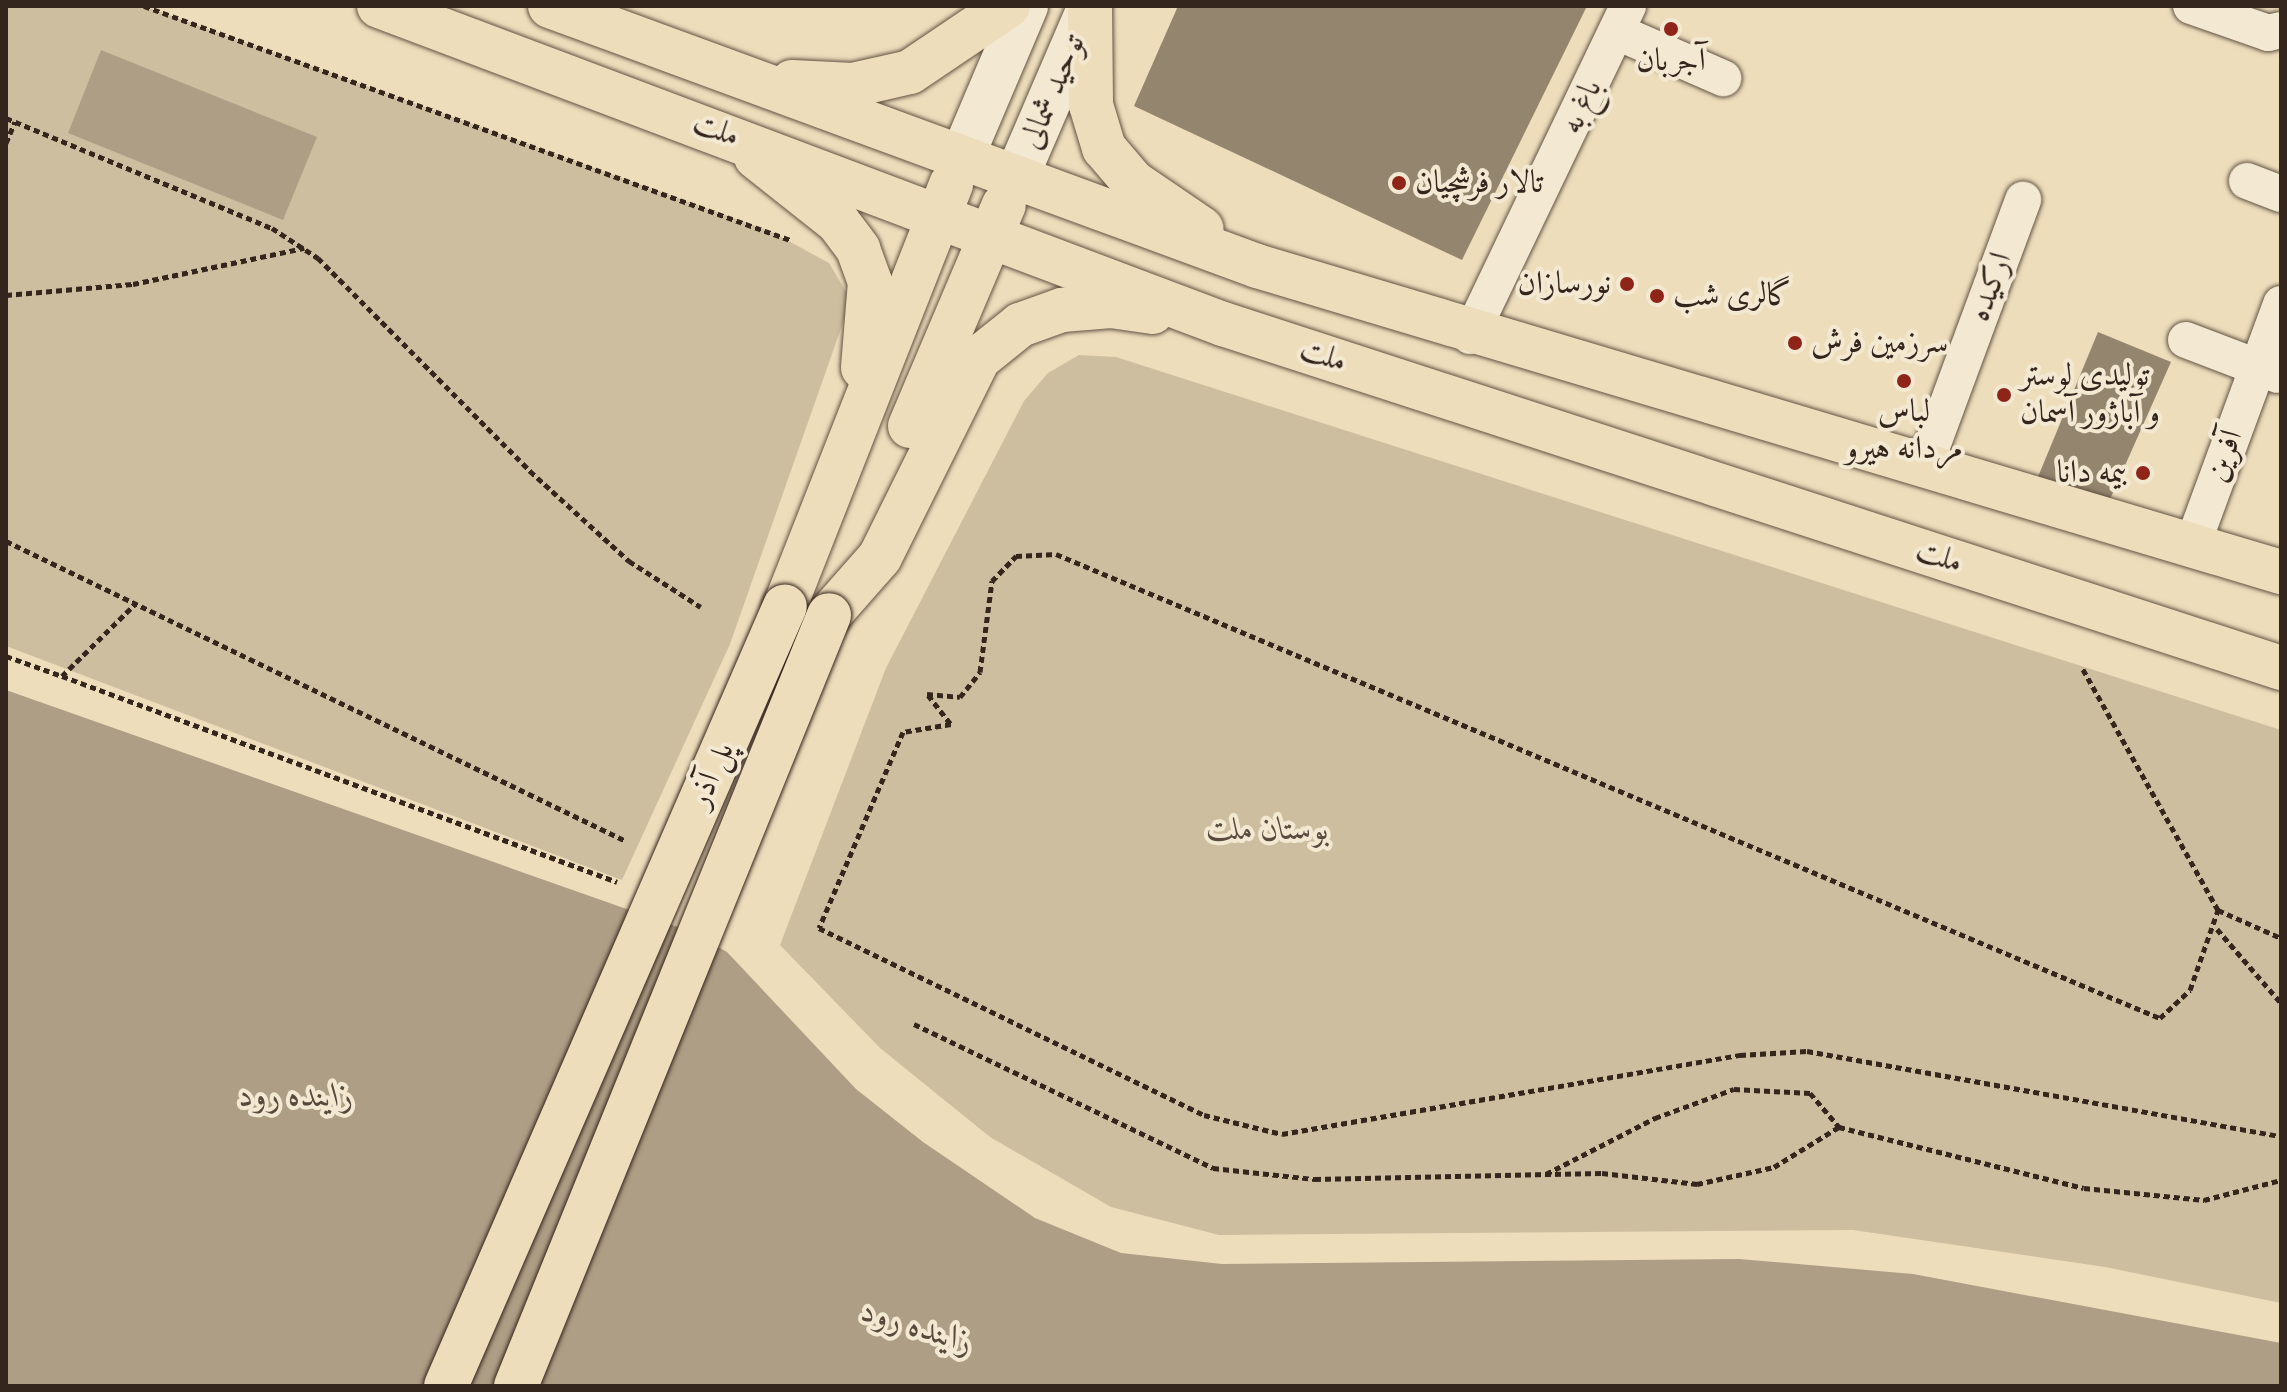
<!DOCTYPE html>
<meta charset="utf-8">
<style>
body{margin:0}
#map{position:relative;width:2287px;height:1392px;overflow:hidden;background:#edddbb;font-family:"IM FELL DW Pica",Amiri,serif}
div>[style]{position:absolute}
.green>*{inset:0;background:#cebea0}
.water>*{inset:0;background:#ae9e85}
.building>*{inset:0;background:#94856f}
.path>*{height:5px;margin-top:-2.5px;transform-origin:0;background:repeating-linear-gradient(90deg,#34251d 0 6px,transparent 0 10px)}
.roads{filter:drop-shadow(0 0 2px #625344) drop-shadow(0 0 2px #625344)}
.minor>*{height:36px;margin:-18px;padding:0 18px;transform-origin:18px;border-radius:18px;background:#f3e9d3}
.secondary>*{height:44px;margin:-22px;padding:0 22px;transform-origin:22px;border-radius:22px;background:#f3e9d3}
.primary>*{height:44px;margin:-22px;padding:0 22px;transform-origin:22px;border-radius:22px;background:#edddbb}
.bridges{filter:drop-shadow(0 0 2px #34251d) drop-shadow(0 0 2px #34251d)}
.primary-bridge>*{height:44px;margin:-22px;padding:0 22px;transform-origin:22px;border-radius:22px;background:#edddbb}
.dots>*{width:22px;height:22px;translate:-50% -50%;box-sizing:border-box;border:4px solid #f3e9d3;border-radius:50%}
span{translate:-50% -50%;white-space:nowrap;text-align:center;line-height:1.15;-webkit-text-stroke:8px #f3e9d3;paint-order:stroke}
.poi-label{font-size:32px;color:#34251d}
.left{translate:0 -50%;text-align:left}
.right{translate:-100% -50%;text-align:right}
.street-label{font-size:32px;color:#34251d}
.park-label{font-size:32px;color:#5a4b3e;font-style:italic}
.water-label{font-size:34px;color:#59493c;font-style:italic}
.frame{position:absolute;inset:0;border:8px solid #34251d;pointer-events:none}
</style>
<div id="map">
<div class="green">
<div style="clip-path:polygon(6px 6px,144px 6px,772px 232px,829px 263px,851px 300px,730px 644px,622px 880px,6px 646px)"></div>
<div style="clip-path:polygon(1079px 355px,1116px 357px,2281px 730px,2281px 1303px,2105px 1267px,1853px 1230px,1219px 1235px,1111px 1207px,990px 1137px,880px 1048px,780px 945px,886px 668px,1024px 401px,1048px 373px)"></div>
</div>
<div class="water">
<div style="clip-path:polygon(101px 50px,317px 137px,283px 220px,68px 133px)"></div>
<div style="clip-path:polygon(6px 690px,689px 931px,727px 952px,856px 1089px,923px 1142px,1035px 1218px,1121px 1253px,1222px 1264px,1739px 1259px,1913px 1274px,2281px 1343px,2281px 1386px,6px 1386px)"></div>
</div>
<div class="building">
<div style="clip-path:polygon(1178px 6px,1587px 6px,1462px 260px,1134px 106px)"></div>
<div style="clip-path:polygon(2098px 332px,2171px 362px,2107px 506px,2035px 484px)"></div>
</div>
<div class="path">
<div style="left:144px;top:6px;width:687px;rotate:19.91deg"></div>
<div style="left:6px;top:118px;width:288px;rotate:22.5deg"></div>
<div style="left:272px;top:228px;width:55px;rotate:33.1deg"></div>
<div style="left:318px;top:258px;width:301px;rotate:45.1deg"></div>
<div style="left:530px;top:471px;width:134px;rotate:42.3deg"></div>
<div style="left:629px;top:561px;width:85px;rotate:32.6deg"></div>
<div style="left:6px;top:143px;width:23px;rotate:-67deg"></div>
<div style="left:6px;top:295px;width:127px;rotate:-5deg"></div>
<div style="left:133px;top:284px;width:175px;rotate:-11.9deg"></div>
<div style="left:6px;top:541px;width:687px;rotate:25.82deg"></div>
<div style="left:6px;top:656px;width:59px;rotate:19.7deg"></div>
<div style="left:62px;top:676px;width:103px;rotate:-44.6deg"></div>
<div style="left:62px;top:676px;width:592px;rotate:20.36deg"></div>
<div style="left:927px;top:694px;width:33px;rotate:5deg"></div>
<div style="left:960px;top:697px;width:32px;rotate:-51deg"></div>
<div style="left:980px;top:672px;width:92px;rotate:-82.5deg"></div>
<div style="left:992px;top:581px;width:35px;rotate:-46deg"></div>
<div style="left:1016px;top:556px;width:40px;rotate:-2.9deg"></div>
<div style="left:1056px;top:554px;width:1198px;rotate:22.8deg"></div>
<div style="left:2160px;top:1018px;width:41px;rotate:-43deg"></div>
<div style="left:2190px;top:990px;width:85px;rotate:-70.7deg"></div>
<div style="left:2218px;top:910px;width:278px;rotate:-119.3deg"></div>
<div style="left:928px;top:695px;width:37px;rotate:52deg"></div>
<div style="left:951px;top:724px;width:49px;rotate:170.5deg"></div>
<div style="left:903px;top:732px;width:213px;rotate:113.2deg"></div>
<div style="left:819px;top:928px;width:428px;rotate:25.9deg"></div>
<div style="left:1204px;top:1115px;width:80px;rotate:13.7deg"></div>
<div style="left:1282px;top:1134px;width:465px;rotate:-9.8deg"></div>
<div style="left:1740px;top:1055px;width:67px;rotate:-3.4deg"></div>
<div style="left:1807px;top:1051px;width:482px;rotate:10.2deg"></div>
<div style="left:2218px;top:910px;width:69px;rotate:24deg"></div>
<div style="left:2217px;top:929px;width:98px;rotate:49.1deg"></div>
<div style="left:914px;top:1024px;width:332px;rotate:25.7deg"></div>
<div style="left:1213px;top:1168px;width:103px;rotate:6.2deg"></div>
<div style="left:1315px;top:1179px;width:287px;rotate:-1.2deg"></div>
<div style="left:1602px;top:1173px;width:96px;rotate:6.6deg"></div>
<div style="left:1697px;top:1184px;width:79px;rotate:-12.4deg"></div>
<div style="left:1774px;top:1167px;width:76px;rotate:-31.6deg"></div>
<div style="left:1839px;top:1127px;width:252px;rotate:14deg"></div>
<div style="left:2084px;top:1188px;width:121px;rotate:5.7deg"></div>
<div style="left:2204px;top:1200px;width:80px;rotate:-14.6deg"></div>
<div style="left:1546px;top:1174px;width:123px;rotate:-27.2deg"></div>
<div style="left:1655px;top:1118px;width:84px;rotate:-20.2deg"></div>
<div style="left:1734px;top:1089px;width:76px;rotate:3deg"></div>
<div style="left:1810px;top:1093px;width:45px;rotate:49.5deg"></div>
</div>
<div class="roads">
<div class="minor">
<div style="left:2191px;top:6px;width:82px;rotate:19.3deg"></div>
<div style="left:2268px;top:33px;width:13px;rotate:-13deg"></div>
<div style="left:1617px;top:32px;width:116px;rotate:23.5deg"></div>
<div style="left:2247px;top:181px;width:36px;rotate:21deg"></div>
<div style="left:1470px;top:336px;width:366px;rotate:-64.4deg"></div>
<div style="left:2186px;top:340px;width:98px;rotate:20.8deg"></div>
<div style="left:1925px;top:465px;width:283px;rotate:-69.7deg"></div>
<div style="left:2192px;top:546px;width:258px;rotate:-69.8deg"></div>
</div>
<div class="secondary">
<div style="left:962px;top:157px;width:164px;rotate:-67deg"></div>
<div style="left:1016px;top:178px;width:187px;rotate:-66.7deg"></div>
</div>
<div class="primary">
<div style="left:379px;top:6px;width:902px;rotate:20.65deg"></div>
<div style="left:1223px;top:324px;width:1113px;rotate:18.01deg"></div>
<div style="left:550px;top:6px;width:753px;rotate:20.19deg"></div>
<div style="left:1257px;top:266px;width:1069px;rotate:16.64deg"></div>
<div style="left:1090px;top:6px;width:99px;rotate:89.4deg"></div>
<div style="left:1091px;top:105px;width:45px;rotate:73.2deg"></div>
<div style="left:1104px;top:148px;width:45px;rotate:49.5deg"></div>
<div style="left:1133px;top:182px;width:83px;rotate:34.3deg"></div>
<div style="left:792px;top:82px;width:61px;rotate:2.8deg"></div>
<div style="left:853px;top:85px;width:58px;rotate:-12.8deg"></div>
<div style="left:910px;top:72px;width:118px;rotate:-34deg"></div>
<div style="left:756px;top:157px;width:105px;rotate:38.4deg"></div>
<div style="left:838px;top:222px;width:34px;rotate:53deg"></div>
<div style="left:858px;top:249px;width:35px;rotate:70deg"></div>
<div style="left:870px;top:282px;width:86px;rotate:94.7deg"></div>
<div style="left:910px;top:426px;width:240px;rotate:-67deg"></div>
<div style="left:785px;top:606px;width:453px;rotate:-68.5deg"></div>
<div style="left:829px;top:615px;width:77px;rotate:-48.7deg"></div>
<div style="left:880px;top:557px;width:222px;rotate:-63.6deg"></div>
<div style="left:979px;top:358px;width:53px;rotate:-38.8deg"></div>
<div style="left:1020px;top:325px;width:45px;rotate:-19.7deg"></div>
<div style="left:1062px;top:310px;width:49px;rotate:-4.7deg"></div>
<div style="left:1111px;top:306px;width:42px;rotate:8.1deg"></div>
</div>
</div>
<div class="bridges">
<div class="primary-bridge">
<div style="left:446px;top:1386px;width:850px;rotate:-66.51deg"></div>
<div style="left:516px;top:1386px;width:832px;rotate:-67.9deg"></div>
</div>
</div>
<div class="dots">
<div style="left:1671px;top:29px;background:#8f2418"></div>
<div style="left:1399px;top:183px;background:#8f2418"></div>
<div style="left:1627px;top:284px;background:#8f2418"></div>
<div style="left:1657px;top:296px;background:#8f2418"></div>
<div style="left:1795px;top:343px;background:#8f2418"></div>
<div style="left:1904px;top:381px;background:#8f2418"></div>
<div style="left:2004px;top:395px;background:#8f2418"></div>
<div style="left:2143px;top:473px;background:#8f2418"></div>
</div>
<div class="poi-label">
<span style="left:1671px;top:61px">آجربان</span>
<span class="left" style="left:1415px;top:183px">تالار فرشچیان</span>
<span class="right" style="left:1611px;top:284px">نورسازان</span>
<span class="left" style="left:1673px;top:296px">گالری شب</span>
<span class="left" style="left:1811px;top:343px">سرزمین فرش</span>
<span class="left" style="left:2020px;top:395px">تولیدی لوستر<br>و آباژور آسمان</span>
<span style="left:1904px;top:431px">لباس<br>مردانه هیرو</span>
<span class="right" style="left:2127px;top:473px">بیمه دانا</span>
</div>
<div class="street-label">
<span style="left:1053px;top:92px;rotate:-67deg">توحید شمالی</span>
<span style="left:1582px;top:107px;rotate:-65deg">باغ به</span>
<span style="left:716px;top:130px;rotate:20deg">ملت</span>
<span style="left:1991px;top:287px;rotate:-70deg">ارکیده</span>
<span style="left:1323px;top:356px;rotate:18deg">ملت</span>
<span style="left:2225px;top:456px;rotate:-70deg">آفرین</span>
<span style="left:1939px;top:557px;rotate:18deg">ملت</span>
<span style="left:712px;top:775px;rotate:-66deg">پل آذر</span>
</div>
<div class="park-label">
<span style="left:1268px;top:830px">بوستان ملت</span>
</div>
<div class="water-label">
<span style="left:296px;top:1097px">زاینده رود</span>
<span style="left:917px;top:1327px;rotate:17deg">زاینده رود</span>
</div>
<div class="frame"></div>
</div>
